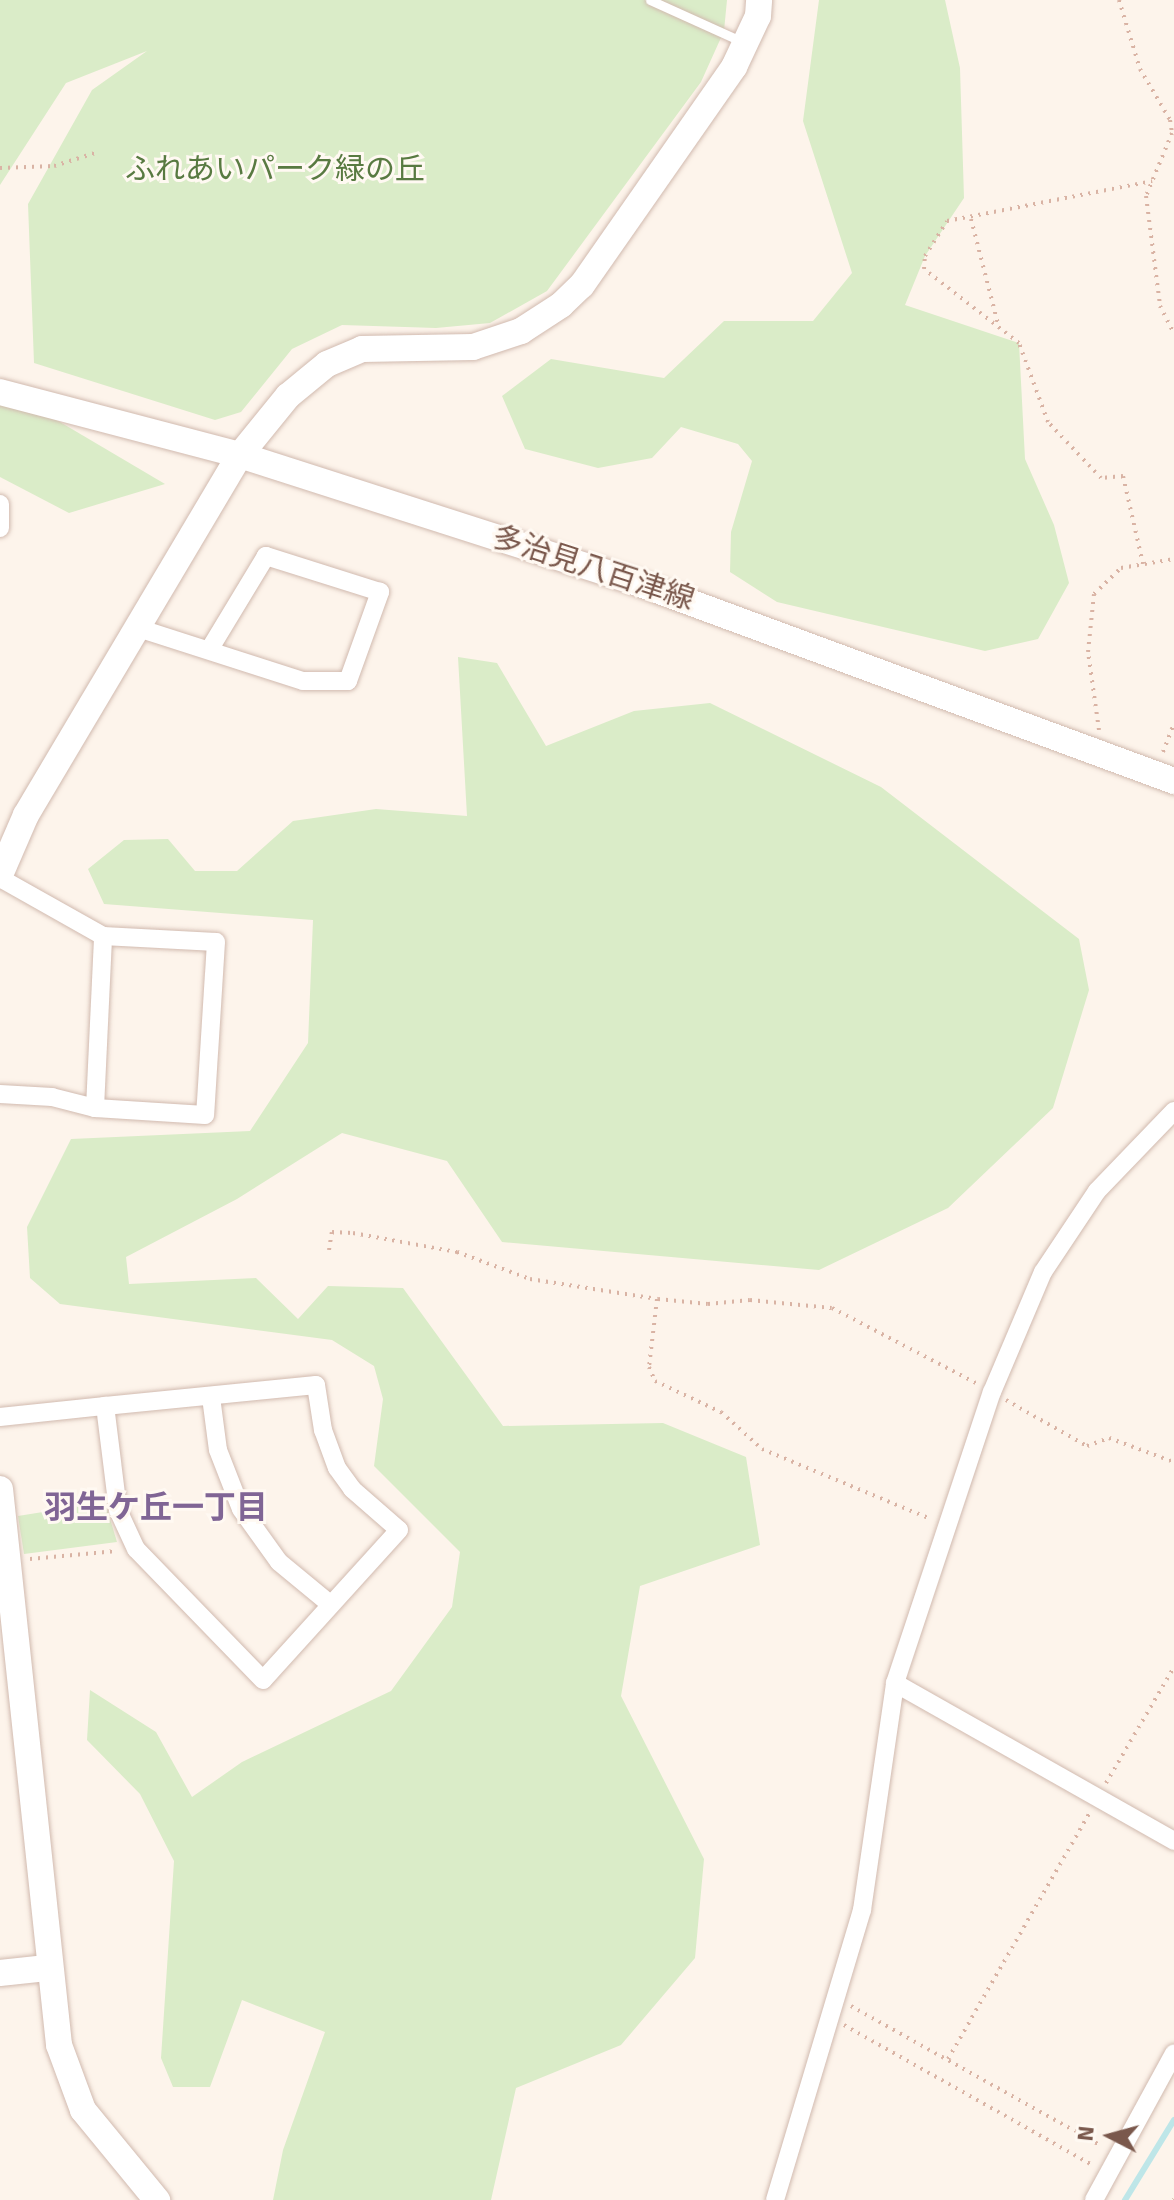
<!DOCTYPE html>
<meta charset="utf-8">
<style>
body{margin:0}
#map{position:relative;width:1174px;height:2200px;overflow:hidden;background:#fdf4eb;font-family:Signika,"Noto Sans JP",sans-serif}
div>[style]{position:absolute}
.green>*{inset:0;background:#daecc8}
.stream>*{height:6px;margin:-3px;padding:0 3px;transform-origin:3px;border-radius:3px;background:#bee6e8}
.path>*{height:4px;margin-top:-2px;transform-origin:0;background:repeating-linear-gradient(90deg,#d9b3a4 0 2px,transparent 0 8px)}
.roads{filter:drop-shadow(0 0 2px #d1baaf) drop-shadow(0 0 2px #d1baaf)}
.lane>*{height:9px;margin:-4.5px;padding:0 4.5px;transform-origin:4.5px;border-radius:4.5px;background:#fff}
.street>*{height:18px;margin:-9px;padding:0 9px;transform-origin:9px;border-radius:9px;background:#fff}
.secondary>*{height:26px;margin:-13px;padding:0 13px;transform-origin:13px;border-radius:13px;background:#fff}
span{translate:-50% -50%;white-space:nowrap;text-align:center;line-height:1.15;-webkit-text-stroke:6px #fff9f2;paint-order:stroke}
.park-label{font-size:30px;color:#587a41}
.street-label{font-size:30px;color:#7a584c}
.neighbourhood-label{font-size:32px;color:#806595;font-weight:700}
.north{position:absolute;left:1070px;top:2096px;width:80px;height:80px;-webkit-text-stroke:6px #fff9f2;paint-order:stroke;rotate:276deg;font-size:22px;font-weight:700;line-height:32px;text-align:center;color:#7a584c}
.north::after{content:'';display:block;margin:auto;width:28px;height:36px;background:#7a584c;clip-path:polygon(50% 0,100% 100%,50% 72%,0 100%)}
</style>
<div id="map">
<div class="green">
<div style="clip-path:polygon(0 0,727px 0,724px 31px,701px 82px,547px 291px,490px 323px,436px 328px,342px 325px,292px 349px,241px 412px,215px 420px,34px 363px,28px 204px,92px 90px,147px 51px,66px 83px,0 185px)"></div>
<div style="clip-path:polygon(819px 0,945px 0,960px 68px,964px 198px,925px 256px,905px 305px,1019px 343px,1025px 459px,1054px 525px,1069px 583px,1038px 639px,985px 651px,777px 602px,730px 572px,731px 532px,752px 461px,738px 444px,681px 427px,652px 458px,598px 468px,525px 449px,502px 396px,551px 359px,664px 378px,724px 321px,813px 321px,852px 273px,803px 121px)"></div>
<div style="clip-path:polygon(0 396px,38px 409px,165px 484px,69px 513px,0 477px)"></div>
<div style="clip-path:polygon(458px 657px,497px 663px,546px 746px,634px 711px,710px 703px,881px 787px,1079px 939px,1089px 990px,1053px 1108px,948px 1208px,819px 1270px,502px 1242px,447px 1161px,342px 1133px,237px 1199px,126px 1257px,129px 1284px,256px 1278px,298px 1319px,328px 1286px,403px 1288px,503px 1426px,663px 1423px,746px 1457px,760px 1545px,640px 1586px,621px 1696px,704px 1859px,695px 1958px,621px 2045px,516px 2088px,491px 2200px,273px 2200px,283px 2150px,325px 2032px,242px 2000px,210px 2087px,173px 2087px,161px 2058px,174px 1861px,140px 1794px,87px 1740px,90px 1690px,156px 1732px,192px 1797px,242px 1762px,391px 1691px,452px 1607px,460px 1552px,374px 1466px,383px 1399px,374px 1366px,332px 1340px,60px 1304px,30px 1278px,27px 1227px,71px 1139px,250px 1131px,308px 1043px,313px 920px,104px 904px,88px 869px,124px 840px,168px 839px,195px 871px,237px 871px,293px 821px,376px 809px,467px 816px)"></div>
<div style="clip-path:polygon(105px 1502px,117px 1542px,24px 1554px,18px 1516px)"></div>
</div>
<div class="stream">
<div style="left:1125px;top:2200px;width:94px;rotate:-58.5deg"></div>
</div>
<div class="path">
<div style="left:1119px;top:0;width:72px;rotate:73.1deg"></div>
<div style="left:1140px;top:69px;width:59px;rotate:59.5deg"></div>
<div style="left:1170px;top:120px;width:13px;rotate:81deg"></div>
<div style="left:1172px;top:133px;width:68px;rotate:112.4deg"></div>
<div style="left:1146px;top:196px;width:111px;rotate:82.7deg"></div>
<div style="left:1160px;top:306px;width:31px;rotate:63deg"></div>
<div style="left:0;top:168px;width:54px;rotate:-2.1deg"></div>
<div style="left:54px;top:166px;width:43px;rotate:-17.6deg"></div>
<div style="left:971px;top:219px;width:108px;rotate:75.6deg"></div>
<div style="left:1143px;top:564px;width:90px;rotate:-102.8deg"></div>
<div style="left:1123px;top:476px;width:22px;rotate:175deg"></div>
<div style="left:1101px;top:478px;width:77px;rotate:-133.4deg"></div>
<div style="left:1048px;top:422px;width:84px;rotate:-110.2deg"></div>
<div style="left:1019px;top:343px;width:120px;rotate:-142.1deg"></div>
<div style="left:924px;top:269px;width:13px;rotate:-86deg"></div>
<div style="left:925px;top:256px;width:41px;rotate:-57.8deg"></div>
<div style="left:947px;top:221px;width:209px;rotate:-11deg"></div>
<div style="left:1099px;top:730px;width:79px;rotate:-98deg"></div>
<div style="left:1088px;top:652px;width:58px;rotate:-84.1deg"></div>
<div style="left:1094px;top:594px;width:37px;rotate:-44deg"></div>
<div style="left:1121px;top:568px;width:54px;rotate:-9.6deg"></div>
<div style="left:1163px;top:752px;width:30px;rotate:-69deg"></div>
<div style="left:329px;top:1250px;width:18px;rotate:-81deg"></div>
<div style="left:332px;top:1232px;width:21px;rotate:3deg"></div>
<div style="left:353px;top:1233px;width:106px;rotate:10.4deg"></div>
<div style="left:457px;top:1252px;width:78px;rotate:20.3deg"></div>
<div style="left:530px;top:1279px;width:129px;rotate:8.9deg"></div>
<div style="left:657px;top:1299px;width:68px;rotate:96.7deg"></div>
<div style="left:649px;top:1367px;width:15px;rotate:67deg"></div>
<div style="left:655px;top:1381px;width:73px;rotate:25.2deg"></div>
<div style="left:721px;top:1412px;width:55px;rotate:42.1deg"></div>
<div style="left:762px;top:1449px;width:183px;rotate:22.5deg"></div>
<div style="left:658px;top:1299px;width:50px;rotate:5.7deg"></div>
<div style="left:708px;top:1304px;width:42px;rotate:-5.4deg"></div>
<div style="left:750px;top:1300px;width:82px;rotate:5.6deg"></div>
<div style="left:832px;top:1308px;width:165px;rotate:27.5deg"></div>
<div style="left:1006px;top:1400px;width:93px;rotate:29.6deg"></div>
<div style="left:1087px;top:1446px;width:23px;rotate:-20deg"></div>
<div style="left:1109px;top:1438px;width:69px;rotate:20.3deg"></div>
<div style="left:30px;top:1559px;width:87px;rotate:-5.3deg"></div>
<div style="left:1106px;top:1783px;width:134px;rotate:-59.6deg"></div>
<div style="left:851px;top:2006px;width:287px;rotate:29.2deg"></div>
<div style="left:844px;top:2025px;width:287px;rotate:29.4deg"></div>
<div style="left:948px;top:2059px;width:285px;rotate:-60.1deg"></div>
<div style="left:1173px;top:2200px;width:1px;rotate:-45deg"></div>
</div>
<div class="roads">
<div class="lane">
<div style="left:650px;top:0;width:102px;rotate:24.3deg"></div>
</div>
<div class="street">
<div style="left:0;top:504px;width:24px;rotate:90deg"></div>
<div style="left:141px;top:629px;width:170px;rotate:17.8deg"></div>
<div style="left:303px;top:681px;width:45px"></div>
<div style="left:348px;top:681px;width:95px;rotate:-70.2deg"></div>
<div style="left:380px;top:592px;width:120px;rotate:-162.5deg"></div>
<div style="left:266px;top:556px;width:110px;rotate:121.2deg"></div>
<div style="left:0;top:878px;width:118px;rotate:29.4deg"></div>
<div style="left:103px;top:936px;width:113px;rotate:3deg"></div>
<div style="left:216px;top:942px;width:173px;rotate:93.6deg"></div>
<div style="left:205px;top:1115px;width:110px;rotate:-176.4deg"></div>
<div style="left:95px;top:1108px;width:44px;rotate:-165.7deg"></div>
<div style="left:52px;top:1097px;width:52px;rotate:-176.7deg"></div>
<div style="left:95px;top:1108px;width:172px;rotate:-87.3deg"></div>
<div style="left:316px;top:1385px;width:46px;rotate:81.2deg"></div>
<div style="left:323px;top:1430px;width:40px;rotate:69.8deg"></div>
<div style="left:337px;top:1468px;width:26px;rotate:54deg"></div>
<div style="left:352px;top:1489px;width:62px;rotate:41.1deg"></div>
<div style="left:399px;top:1530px;width:202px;rotate:132.2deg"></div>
<div style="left:263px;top:1680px;width:182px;rotate:-134.1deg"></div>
<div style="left:136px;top:1549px;width:43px;rotate:-114.8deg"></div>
<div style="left:118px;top:1510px;width:105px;rotate:-97.1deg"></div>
<div style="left:105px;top:1406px;width:212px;rotate:-5.7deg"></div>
<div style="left:211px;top:1397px;width:53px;rotate:82.5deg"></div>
<div style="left:218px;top:1450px;width:63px;rotate:68.7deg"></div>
<div style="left:241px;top:1509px;width:65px;rotate:54.4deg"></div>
<div style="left:279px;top:1562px;width:66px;rotate:39.5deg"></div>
<div style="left:0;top:1417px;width:106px;rotate:-6deg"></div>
<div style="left:895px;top:1683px;width:321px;rotate:29.5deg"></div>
<div style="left:775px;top:2200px;width:303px;rotate:-73.3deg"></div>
<div style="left:862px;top:1910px;width:229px;rotate:-81.7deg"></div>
<div style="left:895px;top:1683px;width:307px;rotate:-71.6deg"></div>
<div style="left:992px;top:1392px;width:130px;rotate:-67deg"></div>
<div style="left:1043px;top:1272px;width:97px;rotate:-56.3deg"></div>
<div style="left:1097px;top:1191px;width:111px;rotate:-46.1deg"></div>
<div style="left:1094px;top:2200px;width:167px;rotate:-61.4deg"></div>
</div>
<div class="secondary">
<div style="left:0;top:392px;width:248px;rotate:14.7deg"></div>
<div style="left:240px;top:455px;width:415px;rotate:17.8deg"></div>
<div style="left:635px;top:582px;width:575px;rotate:20.26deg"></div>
<div style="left:0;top:875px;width:65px;rotate:-66.6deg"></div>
<div style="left:26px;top:815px;width:419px;rotate:-59.3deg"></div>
<div style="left:240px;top:455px;width:76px;rotate:-50.9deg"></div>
<div style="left:288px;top:396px;width:50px;rotate:-39.4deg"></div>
<div style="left:327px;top:364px;width:38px;rotate:-23deg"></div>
<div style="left:362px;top:349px;width:111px;rotate:-1deg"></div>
<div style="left:473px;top:347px;width:51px;rotate:-18.4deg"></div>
<div style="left:521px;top:331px;width:48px;rotate:-33deg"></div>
<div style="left:561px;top:305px;width:29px;rotate:-44deg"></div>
<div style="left:582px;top:285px;width:266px;rotate:-55.1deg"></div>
<div style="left:734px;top:67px;width:56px;rotate:-64.8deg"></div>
<div style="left:758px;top:16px;width:16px;rotate:-86deg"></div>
<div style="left:0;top:1489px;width:559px;rotate:83.94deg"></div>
<div style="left:59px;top:2045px;width:69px;rotate:69.7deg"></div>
<div style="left:83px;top:2110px;width:117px;rotate:50.6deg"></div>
<div style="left:0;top:1973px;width:47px;rotate:-6.1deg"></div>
</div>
</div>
<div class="park-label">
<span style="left:275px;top:170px">ふれあいパーク緑の丘</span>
</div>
<div class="street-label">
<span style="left:593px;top:569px;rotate:18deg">多治見八百津線</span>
</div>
<div class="neighbourhood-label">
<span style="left:156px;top:1508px">羽生ケ丘一丁目</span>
</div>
<div class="north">N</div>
</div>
